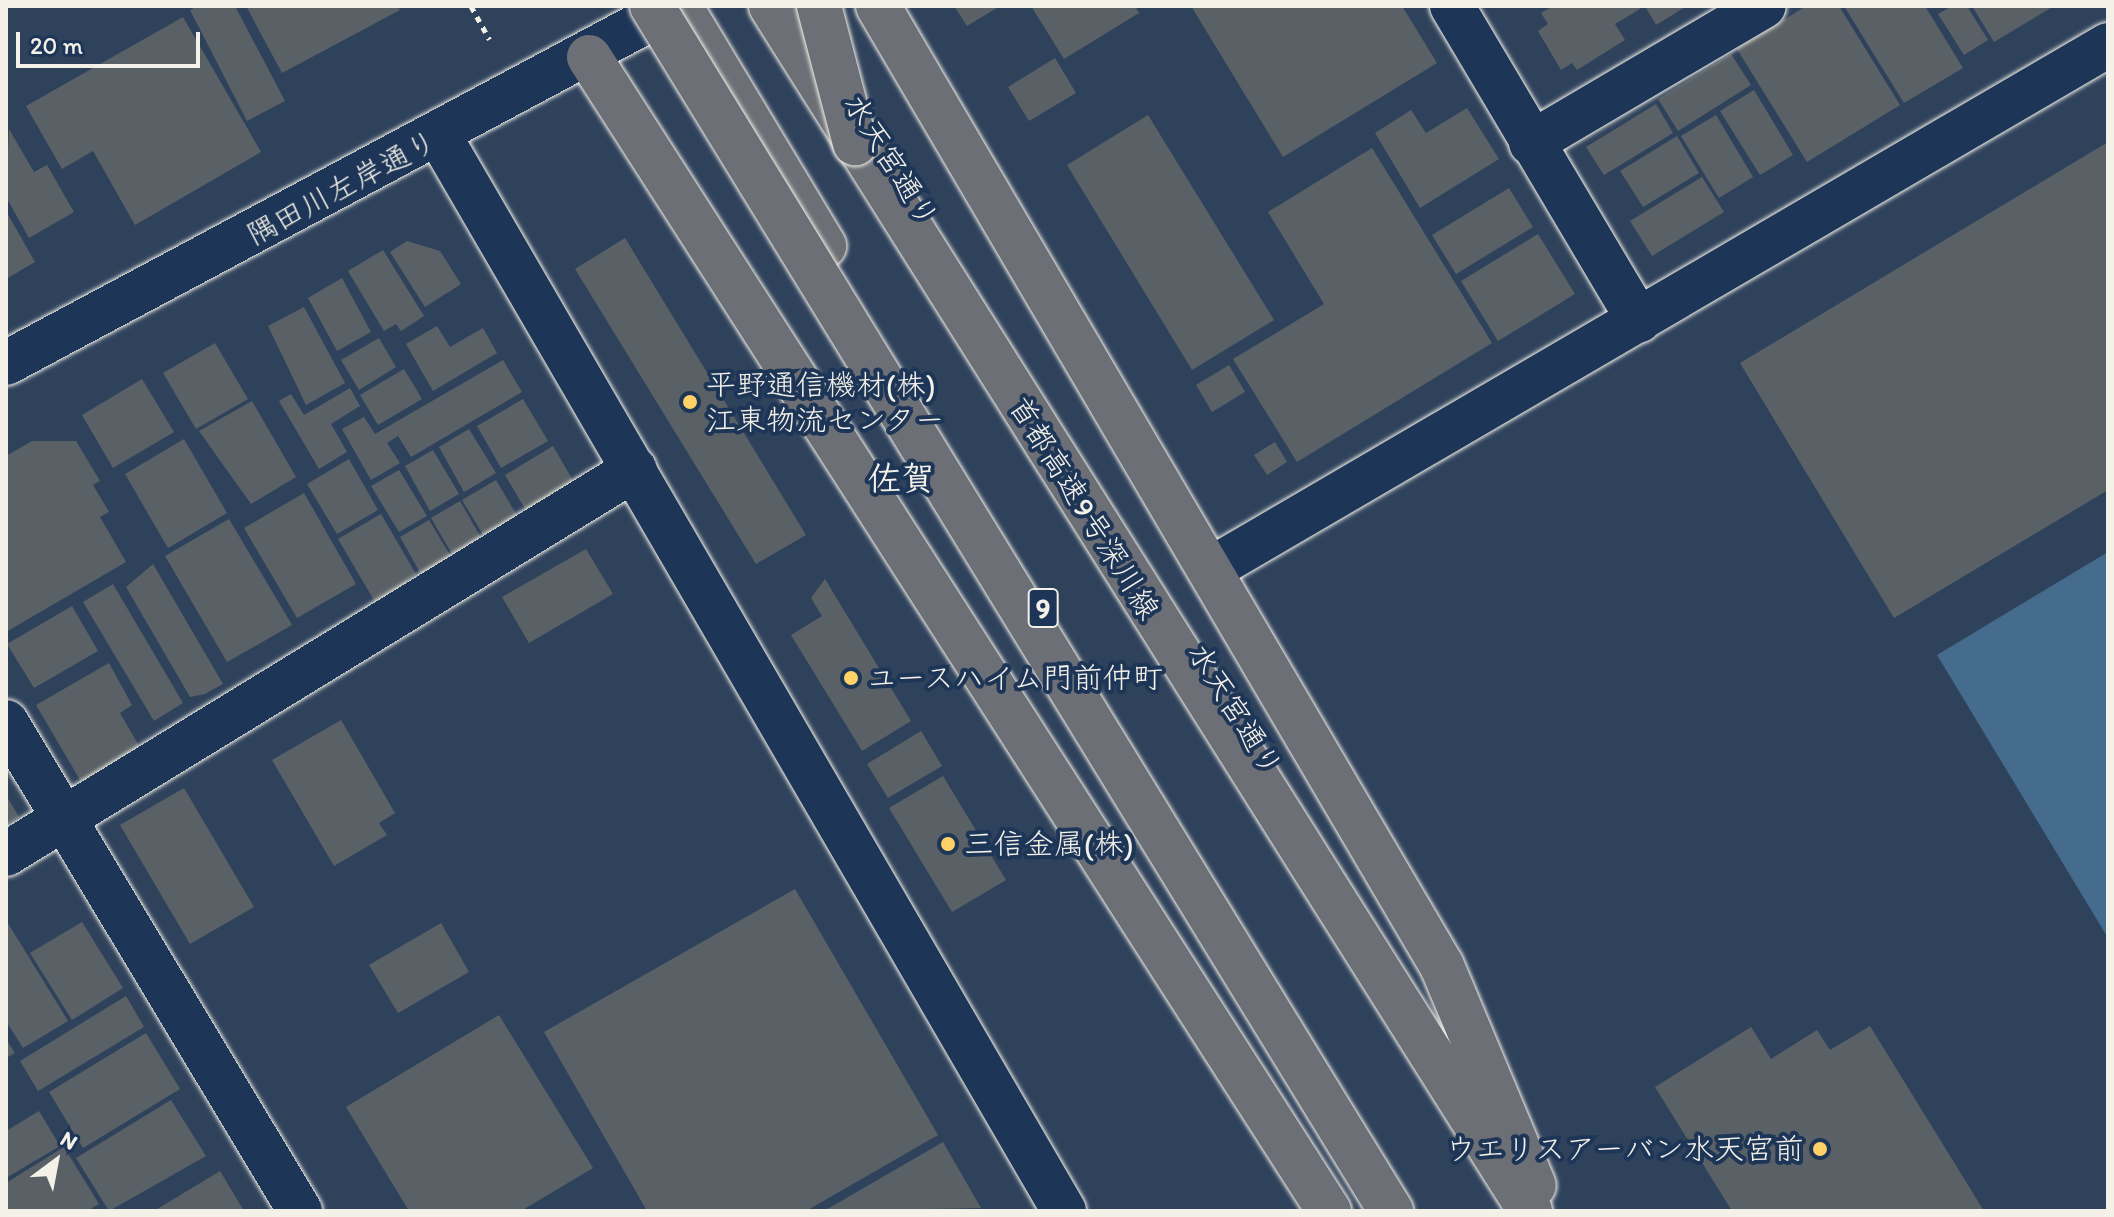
<!DOCTYPE html>
<meta charset="utf-8">
<style>
body{margin:0}
#map{position:relative;width:2114px;height:1217px;overflow:hidden;background:#2f425c;font-family:Itim,"Klee One",sans-serif}
div>[style]{position:absolute}
.water>*{inset:0;background:#456b8d}
.building>*{inset:0;background:#5a6166}
.path>*{height:5px;margin-top:-2.5px;transform-origin:0;background:repeating-linear-gradient(90deg,#f4f1e8 0 6px,transparent 0 12px)}
.roads{filter:drop-shadow(0 0 2px #f4f1e8) drop-shadow(0 0 2px #f4f1e8)}
.minor>*{height:44px;margin:-22px;padding:0 22px;transform-origin:22px;border-radius:22px;background:#1d3557}
.major>*{height:44px;margin:-22px;padding:0 22px;transform-origin:22px;border-radius:22px;background:#6c6f75}
.highway>*{height:44px;margin:-22px;padding:0 22px;transform-origin:22px;border-radius:22px;background:#6c6f75}
.bridges{filter:drop-shadow(0 0 2px #f4f1e8) drop-shadow(0 0 2px #f4f1e8)}
.major-bridge>*{height:44px;margin:-22px;padding:0 22px;transform-origin:22px;border-radius:22px;background:#6c6f75}
.highway-bridge>*{height:44px;margin:-22px;padding:0 22px;transform-origin:22px;border-radius:22px;background:#6c6f75}
.dots>*{width:22px;height:22px;translate:-50% -50%;box-sizing:border-box;border:4px solid #1d3557;border-radius:50%}
span{translate:-50% -50%;white-space:nowrap;text-align:center;line-height:1.15;-webkit-text-stroke:8px #1d3557;paint-order:stroke}
.shield-label span{padding:2px 6px;background:#1d3557;border:2px solid;border-radius:6px;-webkit-text-stroke-width:0}
.shield-label{font-size:28px;color:#f4f1e8;font-weight:700}
.street-label{font-size:30px;color:#f4f1e8}
.poi-label{font-size:30px;color:#f4f1e8}
.left{translate:0 -50%;text-align:left}
.right{translate:-100% -50%;text-align:right}
.quarter-label{font-size:34px;color:#f4f1e8;font-weight:700}
.frame{position:absolute;inset:0;border:8px solid #f4f1e8;pointer-events:none}
.north{position:absolute;left:16px;top:1121px;width:80px;height:80px;-webkit-text-stroke:6px #1d3557;paint-order:stroke;rotate:32deg;font-size:22px;font-weight:700;line-height:32px;text-align:center;color:#f4f1e8}
.north::after{content:'';display:block;margin:auto;width:28px;height:36px;background:#f4f1e8;clip-path:polygon(50% 0,100% 100%,50% 72%,0 100%)}
.scale{position:absolute;left:16px;top:32px;width:184px;height:36px;box-sizing:border-box;border:4px solid #f4f1e8;border-top:0;padding-left:10px;font-size:24px;line-height:28px;white-space:nowrap;color:#f4f1e8;-webkit-text-stroke:6px #1d3557;paint-order:stroke}
</style>
<div id="map">
<div class="water">
<div style="clip-path:polygon(2108px 552px,2108px 938px,1937px 655px)"></div>
</div>
<div class="building">
<div style="clip-path:polygon(198px 6px,235px 6px,285px 101px,247px 121px,190px 10px)"></div>
<div style="clip-path:polygon(246px 6px,398px 6px,400px 10px,282px 73px)"></div>
<div style="clip-path:polygon(954px 6px,1000px 6px,967px 26px)"></div>
<div style="clip-path:polygon(1031px 6px,1135px 6px,1139px 13px,1064px 59px)"></div>
<div style="clip-path:polygon(1191px 6px,1402px 6px,1437px 63px,1283px 157px)"></div>
<div style="clip-path:polygon(1553px 6px,1638px 6px,1640px 9px,1615px 24px,1625px 40px,1577px 70px,1572px 63px,1561px 70px,1538px 31px,1548px 24px,1541px 13px)"></div>
<div style="clip-path:polygon(1645px 6px,1687px 6px,1656px 25px)"></div>
<div style="clip-path:polygon(1806px 6px,1839px 6px,1900px 105px,1807px 162px,1737px 49px)"></div>
<div style="clip-path:polygon(1844px 6px,1925px 6px,1963px 68px,1904px 103px)"></div>
<div style="clip-path:polygon(1952px 6px,1967px 6px,1988px 40px,1964px 55px,1938px 14px)"></div>
<div style="clip-path:polygon(1972px 6px,2054px 6px,1994px 42px)"></div>
<div style="clip-path:polygon(183px 17px,261px 152px,135px 225px,93px 151px,62px 169px,26px 106px)"></div>
<div style="clip-path:polygon(1731px 54px,1751px 85px,1678px 131px,1658px 99px)"></div>
<div style="clip-path:polygon(1055px 58px,1076px 93px,1029px 121px,1008px 87px)"></div>
<div style="clip-path:polygon(1754px 90px,1793px 155px,1760px 175px,1720px 111px)"></div>
<div style="clip-path:polygon(1656px 104px,1673px 133px,1604px 175px,1586px 147px)"></div>
<div style="clip-path:polygon(1467px 108px,1499px 159px,1420px 208px,1375px 133px,1411px 110px,1426px 133px)"></div>
<div style="clip-path:polygon(1148px 115px,1274px 320px,1192px 370px,1067px 165px)"></div>
<div style="clip-path:polygon(1716px 115px,1753px 177px,1719px 198px,1681px 136px)"></div>
<div style="clip-path:polygon(9px 129px,34px 172px,47px 165px,74px 212px,29px 238px,6px 197px)"></div>
<div style="clip-path:polygon(1677px 136px,1699px 173px,1643px 207px,1620px 171px)"></div>
<div style="clip-path:polygon(2108px 142px,2108px 490px,1894px 618px,1740px 363px)"></div>
<div style="clip-path:polygon(1372px 148px,1492px 343px,1297px 462px,1233px 359px,1324px 304px,1268px 212px)"></div>
<div style="clip-path:polygon(1702px 177px,1724px 212px,1652px 256px,1630px 221px)"></div>
<div style="clip-path:polygon(1509px 188px,1533px 227px,1456px 274px,1432px 235px)"></div>
<div style="clip-path:polygon(6px 211px,35px 262px,6px 279px)"></div>
<div style="clip-path:polygon(1538px 234px,1575px 294px,1498px 341px,1461px 281px)"></div>
<div style="clip-path:polygon(625px 238px,806px 535px,756px 564px,575px 269px)"></div>
<div style="clip-path:polygon(407px 241px,440px 251px,461px 284px,425px 307px,390px 252px)"></div>
<div style="clip-path:polygon(383px 250px,424px 316px,401px 331px,396px 324px,384px 331px,348px 271px)"></div>
<div style="clip-path:polygon(342px 278px,371px 332px,337px 351px,308px 298px)"></div>
<div style="clip-path:polygon(304px 307px,345px 383px,306px 405px,268px 326px)"></div>
<div style="clip-path:polygon(437px 326px,450px 347px,483px 328px,497px 353px,433px 391px,406px 344px)"></div>
<div style="clip-path:polygon(379px 338px,396px 367px,359px 390px,341px 360px)"></div>
<div style="clip-path:polygon(215px 343px,248px 399px,196px 429px,163px 373px)"></div>
<div style="clip-path:polygon(503px 360px,522px 392px,411px 457px,398px 436px,387px 443px,400px 463px,371px 480px,342px 429px,364px 417px,375px 434px)"></div>
<div style="clip-path:polygon(1229px 365px,1245px 392px,1212px 412px,1196px 385px)"></div>
<div style="clip-path:polygon(404px 369px,422px 399px,378px 425px,360px 395px)"></div>
<div style="clip-path:polygon(142px 379px,174px 432px,113px 468px,82px 415px)"></div>
<div style="clip-path:polygon(350px 388px,360px 406px,331px 424px,347px 452px,319px 469px,279px 401px,291px 394px,304px 415px)"></div>
<div style="clip-path:polygon(523px 399px,548px 441px,501px 468px,477px 426px)"></div>
<div style="clip-path:polygon(252px 401px,296px 477px,251px 504px,199px 431px)"></div>
<div style="clip-path:polygon(469px 429px,496px 473px,464px 492px,439px 447px)"></div>
<div style="clip-path:polygon(184px 439px,227px 513px,168px 548px,125px 474px)"></div>
<div style="clip-path:polygon(32px 441px,76px 441px,100px 481px,93px 485px,109px 512px,100px 517px,126px 562px,6px 632px,6px 456px)"></div>
<div style="clip-path:polygon(1275px 442px,1287px 462px,1267px 475px,1254px 455px)"></div>
<div style="clip-path:polygon(553px 446px,579px 491px,531px 519px,505px 475px)"></div>
<div style="clip-path:polygon(433px 450px,459px 494px,430px 511px,405px 466px)"></div>
<div style="clip-path:polygon(349px 459px,378px 510px,337px 534px,307px 484px)"></div>
<div style="clip-path:polygon(399px 470px,427px 516px,399px 532px,371px 486px)"></div>
<div style="clip-path:polygon(496px 480px,522px 524px,488px 543px,462px 500px)"></div>
<div style="clip-path:polygon(304px 493px,356px 584px,297px 618px,244px 528px)"></div>
<div style="clip-path:polygon(460px 501px,484px 543px,455px 559px,431px 518px)"></div>
<div style="clip-path:polygon(381px 514px,416px 574px,407px 580px,411px 588px,378px 607px,338px 539px)"></div>
<div style="clip-path:polygon(229px 519px,292px 625px,227px 662px,165px 556px)"></div>
<div style="clip-path:polygon(429px 520px,453px 560px,423px 578px,400px 537px)"></div>
<div style="clip-path:polygon(586px 549px,613px 594px,529px 643px,502px 597px)"></div>
<div style="clip-path:polygon(153px 564px,223px 684px,205px 694px,190px 697px,126px 587px)"></div>
<div style="clip-path:polygon(825px 579px,911px 721px,862px 751px,791px 635px,822px 616px,811px 598px)"></div>
<div style="clip-path:polygon(113px 584px,183px 703px,154px 721px,83px 602px)"></div>
<div style="clip-path:polygon(72px 606px,98px 651px,34px 688px,7px 644px)"></div>
<div style="clip-path:polygon(109px 663px,132px 705px,120px 713px,142px 751px,83px 785px,36px 705px)"></div>
<div style="clip-path:polygon(341px 720px,395px 813px,379px 823px,387px 835px,334px 866px,272px 760px)"></div>
<div style="clip-path:polygon(921px 731px,942px 766px,888px 798px,867px 764px)"></div>
<div style="clip-path:polygon(943px 776px,1006px 880px,952px 912px,889px 808px)"></div>
<div style="clip-path:polygon(184px 788px,254px 907px,190px 944px,120px 825px)"></div>
<div style="clip-path:polygon(6px 795px,19px 817px,6px 825px)"></div>
<div style="clip-path:polygon(795px 889px,938px 1135px,806px 1211px,647px 1211px,544px 1032px)"></div>
<div style="clip-path:polygon(6px 920px,68px 1021px,23px 1048px,6px 1021px)"></div>
<div style="clip-path:polygon(82px 922px,123px 988px,72px 1020px,30px 953px)"></div>
<div style="clip-path:polygon(441px 923px,469px 972px,398px 1013px,369px 965px)"></div>
<div style="clip-path:polygon(126px 996px,144px 1027px,38px 1091px,20px 1061px)"></div>
<div style="clip-path:polygon(499px 1015px,593px 1168px,521px 1211px,409px 1211px,346px 1107px)"></div>
<div style="clip-path:polygon(1870px 1026px,1984px 1211px,1732px 1211px,1655px 1087px,1751px 1027px,1771px 1059px,1817px 1030px,1830px 1050px)"></div>
<div style="clip-path:polygon(146px 1033px,180px 1089px,83px 1148px,49px 1092px)"></div>
<div style="clip-path:polygon(6px 1039px,15px 1053px,6px 1058px)"></div>
<div style="clip-path:polygon(171px 1100px,206px 1156px,109px 1211px,76px 1158px)"></div>
<div style="clip-path:polygon(39px 1111px,60px 1146px,6px 1178px,6px 1131px)"></div>
<div style="clip-path:polygon(943px 1142px,981px 1208px,824px 1211px)"></div>
<div style="clip-path:polygon(64px 1147px,99px 1204px,87px 1211px,6px 1211px,6px 1183px)"></div>
<div style="clip-path:polygon(220px 1171px,244px 1211px,154px 1211px)"></div>
</div>
<div class="path">
<div style="left:471px;top:6px;width:38px;rotate:61deg"></div>
</div>
<div class="roads">
<div class="minor">
<div style="left:1452px;top:6px;width:366px;rotate:59.3deg"></div>
<div style="left:440px;top:137px;width:1242px;rotate:59.84deg"></div>
<div style="left:1531px;top:143px;width:270px;rotate:-30.5deg"></div>
<div style="left:6px;top:363px;width:758px;rotate:-28.09deg"></div>
<div style="left:1211px;top:569px;width:1039px;rotate:-30.29deg"></div>
<div style="left:6px;top:722px;width:571px;rotate:58.98deg"></div>
<div style="left:6px;top:854px;width:737px;rotate:-31.47deg"></div>
</div>
<div class="major">
<div style="left:878px;top:6px;width:1113px;rotate:59.57deg"></div>
<div style="left:1442px;top:966px;width:238px;rotate:67.3deg"></div>
<div style="left:589px;top:57px;width:1371px;rotate:57.33deg"></div>
</div>
<div class="highway">
<div style="left:680px;top:6px;width:280px;rotate:59deg"></div>
<div style="left:771px;top:6px;width:1424px;rotate:57.79deg"></div>
</div>
</div>
<div class="bridges">
<div class="major-bridge">
<div style="left:652px;top:6px;width:1414px;rotate:58.48deg"></div>
</div>
<div class="highway-bridge">
<div style="left:819px;top:6px;width:142px;rotate:75.3deg"></div>
</div>
</div>
<div class="dots">
<div style="left:690px;top:402px;background:#ffd166"></div>
<div style="left:851px;top:678px;background:#ffd166"></div>
<div style="left:948px;top:844px;background:#ffd166"></div>
<div style="left:1820px;top:1149px;background:#ffd166"></div>
</div>
<div class="shield-label">
<span style="left:1043px;top:608px">9</span>
</div>
<div class="street-label">
<span style="left:891px;top:161px;rotate:58deg">水天宮通り</span>
<span style="left:342px;top:188px;rotate:-28deg">隅田川左岸通り</span>
<span style="left:1084px;top:508px;rotate:58deg">首都高速9号深川線</span>
<span style="left:1235px;top:710px;rotate:58deg">水天宮通り</span>
</div>
<div class="poi-label">
<span class="left" style="left:706px;top:402px">平野通信機材(株)<br>江東物流センター</span>
<span class="left" style="left:867px;top:678px">ユースハイム門前仲町</span>
<span class="left" style="left:964px;top:844px">三信金属(株)</span>
<span class="right" style="left:1804px;top:1149px">ウエリスアーバン水天宮前</span>
</div>
<div class="quarter-label">
<span style="left:901px;top:479px">佐賀</span>
</div>
<div class="frame"></div>
<div class="north">N</div>
<div class="scale">20 m</div>
</div>
